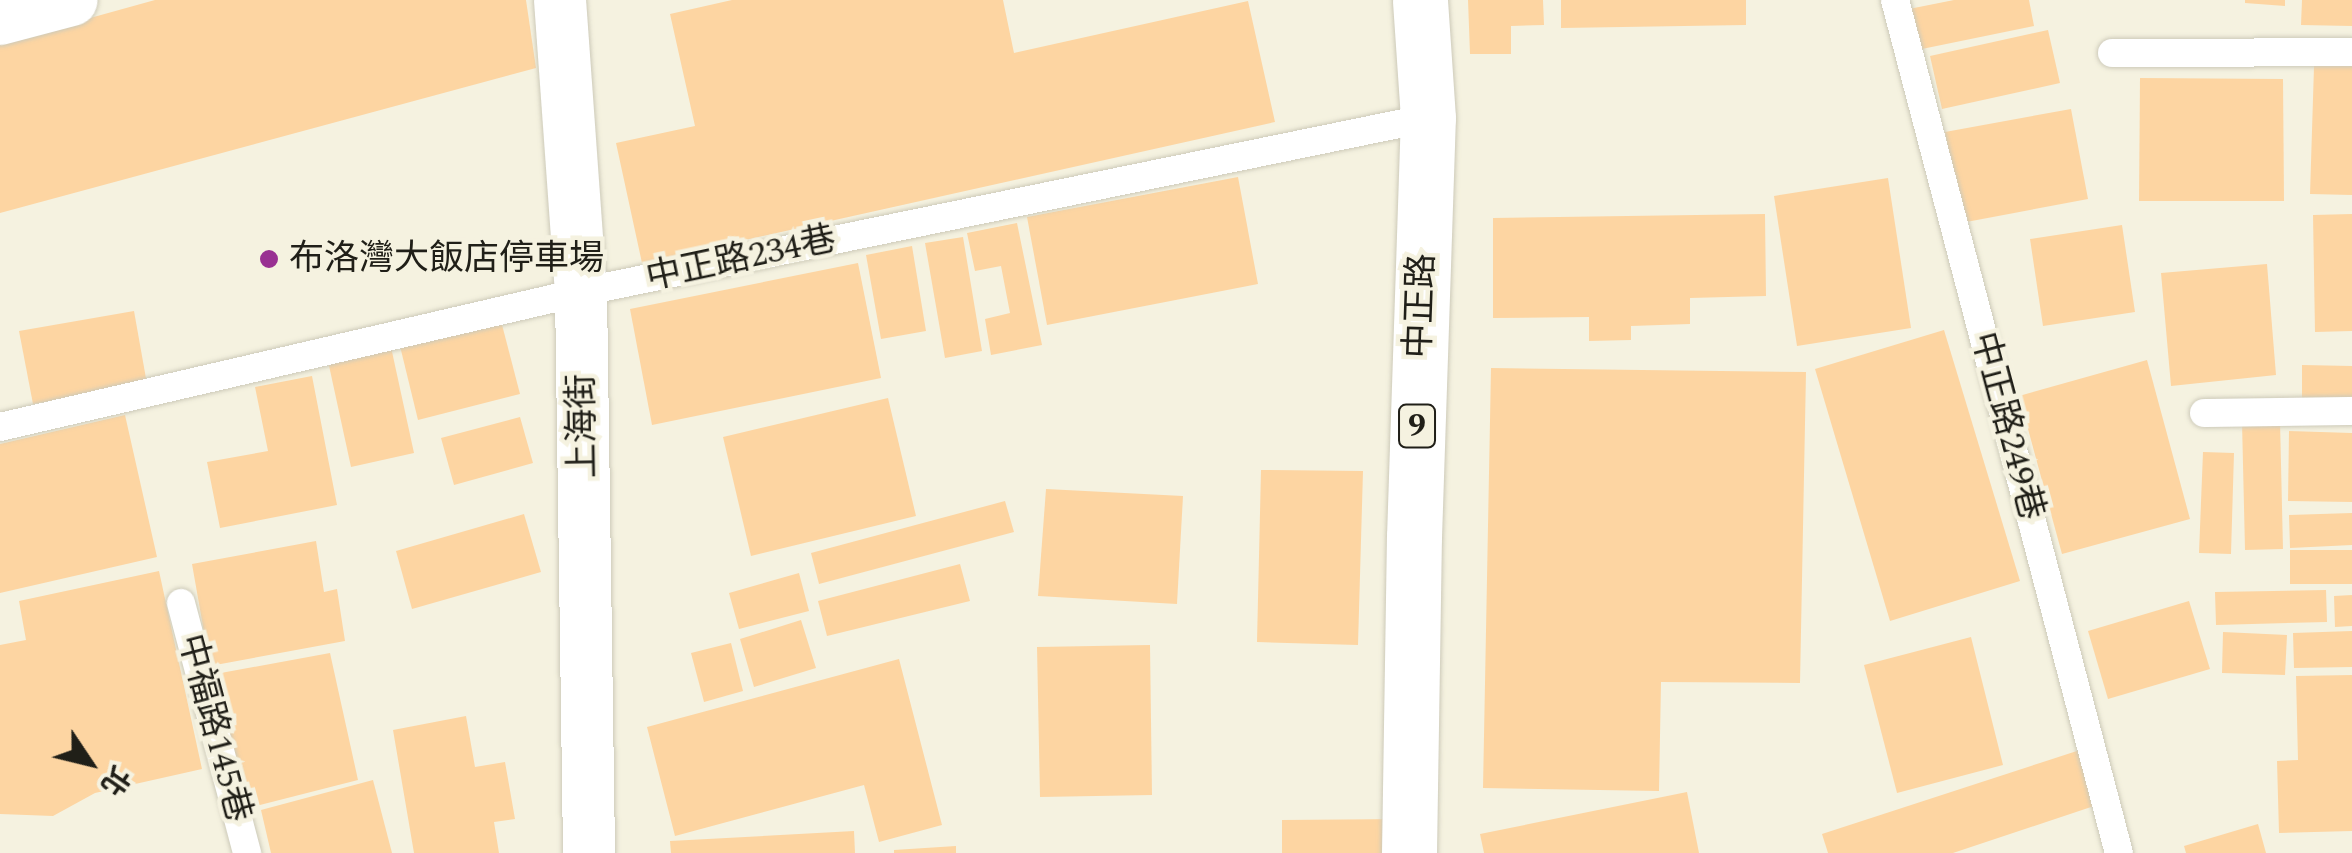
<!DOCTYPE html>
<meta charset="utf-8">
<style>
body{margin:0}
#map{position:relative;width:2352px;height:853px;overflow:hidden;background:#f5f2e0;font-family:Spectral,"Noto Sans TC",serif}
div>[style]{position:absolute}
.building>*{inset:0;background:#fdd5a2}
.roads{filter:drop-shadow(0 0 2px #cdcab9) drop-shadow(0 0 2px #cdcab9)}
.lane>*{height:28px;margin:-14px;padding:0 14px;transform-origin:14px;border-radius:14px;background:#fff}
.street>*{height:52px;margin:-26px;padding:0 26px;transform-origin:26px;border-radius:26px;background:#fff}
.primary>*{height:55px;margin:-27.5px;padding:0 27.5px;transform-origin:27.5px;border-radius:27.5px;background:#fff}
.dots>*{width:28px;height:28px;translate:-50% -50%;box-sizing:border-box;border:5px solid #f5f2e0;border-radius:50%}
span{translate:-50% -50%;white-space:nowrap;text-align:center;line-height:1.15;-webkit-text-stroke:9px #f5f2e0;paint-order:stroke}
.shield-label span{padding:2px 8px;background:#f5f2e0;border:2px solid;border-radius:8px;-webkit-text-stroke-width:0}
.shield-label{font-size:32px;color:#201f18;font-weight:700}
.poi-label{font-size:35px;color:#201f18}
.left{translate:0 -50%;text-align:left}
.street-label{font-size:35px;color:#201f18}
.north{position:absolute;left:40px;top:713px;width:100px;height:100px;-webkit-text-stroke:8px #f5f2e0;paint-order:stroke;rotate:125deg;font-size:28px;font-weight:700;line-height:40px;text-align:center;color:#201f18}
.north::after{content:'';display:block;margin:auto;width:35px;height:45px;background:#201f18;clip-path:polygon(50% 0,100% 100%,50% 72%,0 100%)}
</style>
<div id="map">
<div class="building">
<div style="clip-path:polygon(155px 0,526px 0,536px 68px,0 213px,0 43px)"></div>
<div style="clip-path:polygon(732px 0,1003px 0,1014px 53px,1248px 1px,1275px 122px,642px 263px,616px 143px,695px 126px,670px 14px)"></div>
<div style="clip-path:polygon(1468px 0,1543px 0,1544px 25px,1511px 26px,1511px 54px,1470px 54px)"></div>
<div style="clip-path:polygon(1561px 0,1746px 0,1746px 25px,1561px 28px)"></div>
<div style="clip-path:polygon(1954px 0,2029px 0,2034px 26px,1917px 50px,1909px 9px)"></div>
<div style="clip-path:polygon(2245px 0,2285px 0,2285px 6px,2245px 3px)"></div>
<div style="clip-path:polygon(2302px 0,2352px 0,2352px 26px,2301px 25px)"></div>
<div style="clip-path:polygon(2048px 30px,2060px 83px,1942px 109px,1930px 56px)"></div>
<div style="clip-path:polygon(2314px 66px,2352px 66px,2352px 195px,2310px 194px)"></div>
<div style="clip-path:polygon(2140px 78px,2283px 79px,2284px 201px,2139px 201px)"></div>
<div style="clip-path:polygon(2071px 109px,2088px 199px,1961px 223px,1945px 132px)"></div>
<div style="clip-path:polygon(1238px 177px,1258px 284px,1047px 325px,1027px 217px)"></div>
<div style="clip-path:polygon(1888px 178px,1911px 328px,1797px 346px,1774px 196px)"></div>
<div style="clip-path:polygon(1765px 214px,1766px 296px,1690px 298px,1690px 324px,1631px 326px,1631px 340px,1589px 341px,1589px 317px,1493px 318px,1493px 218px)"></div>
<div style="clip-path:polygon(2352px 214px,2352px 331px,2315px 332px,2313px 215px)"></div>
<div style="clip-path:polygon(1017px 223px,1042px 345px,991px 355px,985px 319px,1010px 313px,1001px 266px,975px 271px,967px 233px)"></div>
<div style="clip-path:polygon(2122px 225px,2135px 312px,2043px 326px,2030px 239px)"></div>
<div style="clip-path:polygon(963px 237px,982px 351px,945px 358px,925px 243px)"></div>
<div style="clip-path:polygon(912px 246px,926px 331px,881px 339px,866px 255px)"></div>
<div style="clip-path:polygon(858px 263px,881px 378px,652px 425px,630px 309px)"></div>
<div style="clip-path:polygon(2267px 264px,2276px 375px,2171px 386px,2161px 273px)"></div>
<div style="clip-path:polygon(134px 311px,147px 384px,33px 404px,19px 331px)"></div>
<div style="clip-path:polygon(500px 317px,520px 394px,418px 420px,399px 342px)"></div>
<div style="clip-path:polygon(1944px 330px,2020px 581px,1890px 621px,1815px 369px)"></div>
<div style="clip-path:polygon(391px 347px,414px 453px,351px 467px,328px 361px)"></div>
<div style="clip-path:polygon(2147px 360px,2190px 519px,2062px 554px,2019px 396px)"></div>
<div style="clip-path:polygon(2302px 365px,2352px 366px,2352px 404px,2302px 403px)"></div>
<div style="clip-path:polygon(1491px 368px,1806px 372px,1800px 683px,1661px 682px,1659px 791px,1483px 788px)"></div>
<div style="clip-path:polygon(312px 376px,337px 505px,220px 528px,207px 462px,268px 451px,255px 387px)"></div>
<div style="clip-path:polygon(888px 398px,916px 516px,751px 556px,723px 437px)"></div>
<div style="clip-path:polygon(125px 415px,157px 557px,0 593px,0 444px)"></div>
<div style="clip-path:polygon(520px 417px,533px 463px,454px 485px,441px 438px)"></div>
<div style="clip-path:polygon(2280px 421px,2283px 549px,2245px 550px,2242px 422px)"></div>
<div style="clip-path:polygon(2289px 431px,2352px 433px,2352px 502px,2288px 501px)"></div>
<div style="clip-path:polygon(2203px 452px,2234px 453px,2231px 554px,2199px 553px)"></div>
<div style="clip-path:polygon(1261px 470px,1363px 471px,1358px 645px,1257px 642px)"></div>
<div style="clip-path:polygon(1046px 489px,1183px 496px,1177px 604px,1038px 596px)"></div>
<div style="clip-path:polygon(1005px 501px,1014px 532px,819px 584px,811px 553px)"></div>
<div style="clip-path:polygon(2352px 513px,2352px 545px,2290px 548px,2289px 515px)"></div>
<div style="clip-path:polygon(524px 514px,541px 572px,412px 609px,396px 551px)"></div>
<div style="clip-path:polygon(316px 541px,324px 592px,337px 589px,345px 641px,210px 666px,192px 564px)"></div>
<div style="clip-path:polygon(2290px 550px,2352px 550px,2352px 584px,2290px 584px)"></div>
<div style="clip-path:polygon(960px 564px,970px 601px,827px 636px,818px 601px)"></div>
<div style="clip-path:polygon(159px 571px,202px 769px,95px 793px,53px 816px,0 814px,0 645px,26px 640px,19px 601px)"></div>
<div style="clip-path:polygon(799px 573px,809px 611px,739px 629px,729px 593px)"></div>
<div style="clip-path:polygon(2326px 590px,2327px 622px,2216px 625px,2215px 592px)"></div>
<div style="clip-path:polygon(2352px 595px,2352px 626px,2335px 627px,2334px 596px)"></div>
<div style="clip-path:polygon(2189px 601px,2210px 669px,2108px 699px,2088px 631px)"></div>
<div style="clip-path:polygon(801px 620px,816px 668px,754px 687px,740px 639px)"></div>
<div style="clip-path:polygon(2352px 631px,2352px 667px,2294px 668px,2293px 633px)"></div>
<div style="clip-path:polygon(2223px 632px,2287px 635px,2285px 675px,2222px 673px)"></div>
<div style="clip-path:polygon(1971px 637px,2003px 765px,1897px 793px,1864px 665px)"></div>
<div style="clip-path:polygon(731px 643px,743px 691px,704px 702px,691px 653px)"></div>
<div style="clip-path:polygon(1150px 645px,1152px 795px,1040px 797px,1037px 647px)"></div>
<div style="clip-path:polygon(330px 653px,358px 780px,244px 809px,210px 675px)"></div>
<div style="clip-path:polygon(899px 659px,942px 825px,879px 842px,864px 785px,675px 836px,647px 727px)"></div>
<div style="clip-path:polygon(2352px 675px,2352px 831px,2279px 833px,2277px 761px,2298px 760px,2296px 676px)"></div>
<div style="clip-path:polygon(466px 716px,475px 767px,505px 762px,515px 819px,494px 822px,499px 853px,414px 853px,393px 730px)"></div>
<div style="clip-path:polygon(2083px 749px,2100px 804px,1953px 853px,1828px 853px,1822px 834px)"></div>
<div style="clip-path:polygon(373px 780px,392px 853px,271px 853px,261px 810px)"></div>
<div style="clip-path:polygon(1687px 792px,1699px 853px,1484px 853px,1480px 834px)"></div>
<div style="clip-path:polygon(1405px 819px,1405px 853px,1282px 853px,1282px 820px)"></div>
<div style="clip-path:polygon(2258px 824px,2266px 853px,2186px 853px,2184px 846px)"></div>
<div style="clip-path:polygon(854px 831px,855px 853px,671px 853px,670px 841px)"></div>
<div style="clip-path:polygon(956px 846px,956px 853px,894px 853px,894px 850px)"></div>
</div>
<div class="roads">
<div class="lane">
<div style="left:1895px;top:0;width:882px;rotate:75.29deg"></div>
<div style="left:2112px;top:53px;width:240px;rotate:-0.2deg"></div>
<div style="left:2204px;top:413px;width:148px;rotate:-0.8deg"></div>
<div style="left:0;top:427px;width:596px;rotate:-13.08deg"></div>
<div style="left:581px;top:292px;width:865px;rotate:-11.61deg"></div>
<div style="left:181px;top:603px;width:259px;rotate:75.2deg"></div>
</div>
<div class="street">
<div style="left:560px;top:0;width:293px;rotate:85.9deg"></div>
<div style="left:581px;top:292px;width:561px;rotate:89.18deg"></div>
<div style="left:0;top:19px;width:74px;rotate:-14.8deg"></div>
</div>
<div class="primary">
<div style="left:1409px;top:853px;width:316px;rotate:-89.1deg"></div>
<div style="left:1414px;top:537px;width:419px;rotate:-88.1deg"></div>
<div style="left:1428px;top:118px;width:118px;rotate:-93.9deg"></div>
</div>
</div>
<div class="dots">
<div style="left:269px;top:259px;background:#993092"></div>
</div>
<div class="shield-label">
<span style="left:1417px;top:426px">9</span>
</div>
<div class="poi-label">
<span class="left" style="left:289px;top:259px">布洛灣大飯店停車場</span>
</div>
<div class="street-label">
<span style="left:741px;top:259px;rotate:-12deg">中正路234巷</span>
<span style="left:1421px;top:306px;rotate:-88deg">中正路</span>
<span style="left:583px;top:426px;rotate:-91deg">上海街</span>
<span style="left:2007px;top:426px;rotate:75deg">中正路249巷</span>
<span style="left:214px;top:728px;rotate:75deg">中福路145巷</span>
</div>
<div class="north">北</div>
</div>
